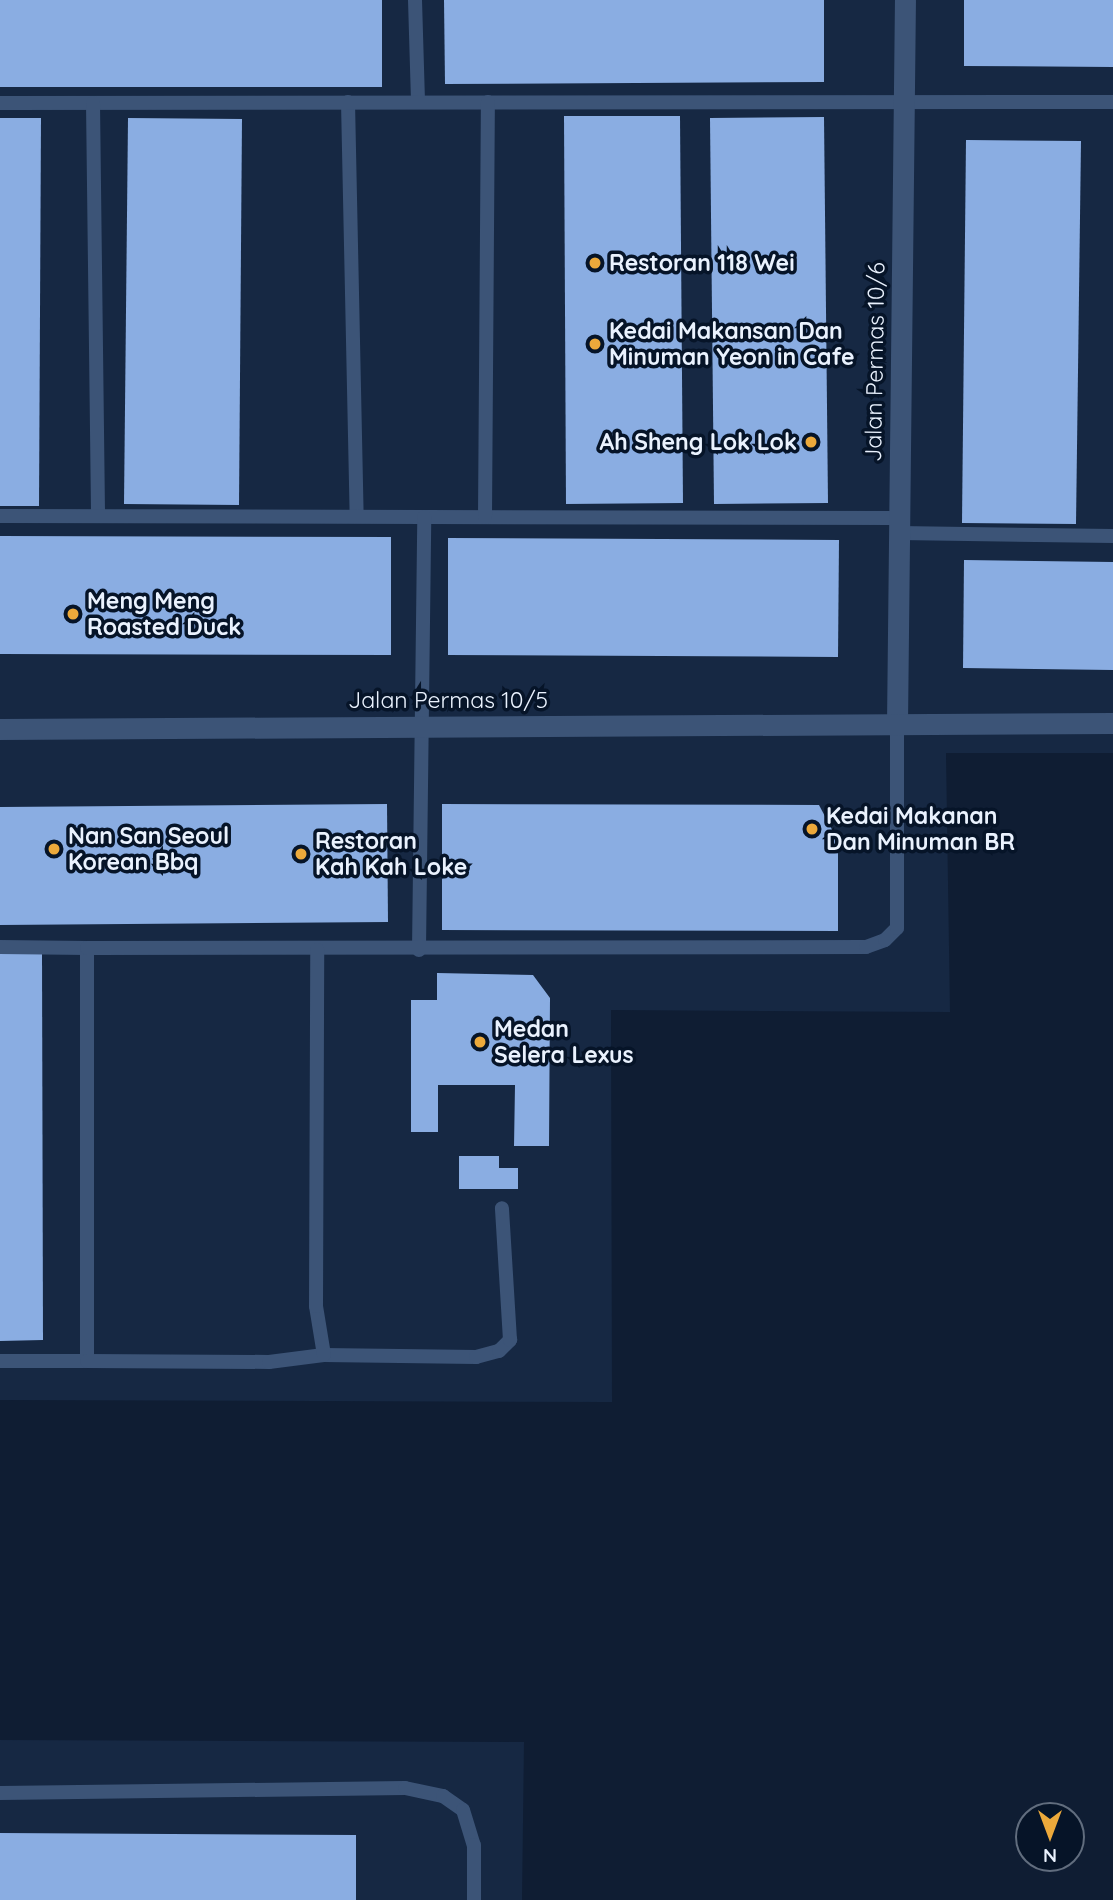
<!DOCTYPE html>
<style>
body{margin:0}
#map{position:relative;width:1113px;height:1900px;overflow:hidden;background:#0f1d33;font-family:Quicksand,sans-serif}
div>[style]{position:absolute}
.built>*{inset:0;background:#162843}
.building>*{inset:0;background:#8aade2}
.lane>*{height:14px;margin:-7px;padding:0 7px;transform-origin:7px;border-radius:7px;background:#3c5477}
.street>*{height:21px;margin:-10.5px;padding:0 10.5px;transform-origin:10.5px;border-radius:10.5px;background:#3c5477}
.dots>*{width:19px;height:19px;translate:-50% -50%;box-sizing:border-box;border:4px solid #061428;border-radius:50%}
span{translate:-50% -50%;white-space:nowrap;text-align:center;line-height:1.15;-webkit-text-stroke:7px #061428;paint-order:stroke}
.poi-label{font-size:23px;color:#eaf2fe;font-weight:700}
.left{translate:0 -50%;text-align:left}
.right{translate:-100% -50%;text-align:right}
.street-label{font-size:23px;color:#eaf2fe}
.north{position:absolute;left:1015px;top:1802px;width:70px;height:70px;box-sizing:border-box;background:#061428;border:2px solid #616d7e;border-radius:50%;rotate:180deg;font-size:19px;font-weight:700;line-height:28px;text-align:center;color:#eaf2fe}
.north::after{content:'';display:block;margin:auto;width:24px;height:32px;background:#eca93b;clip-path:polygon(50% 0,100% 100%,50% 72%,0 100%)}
</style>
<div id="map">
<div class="built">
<div style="clip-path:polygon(0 0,1113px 0,1113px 753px,946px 753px,950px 1012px,611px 1010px,612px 1402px,0 1400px)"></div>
<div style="clip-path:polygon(0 1740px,524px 1742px,522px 1900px,0 1900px)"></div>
</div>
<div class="building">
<div style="clip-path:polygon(0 0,382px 0,382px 87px,0 87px)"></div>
<div style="clip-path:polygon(444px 0,824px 0,824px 82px,445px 84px)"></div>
<div style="clip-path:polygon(964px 0,1113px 0,1113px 67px,964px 66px)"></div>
<div style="clip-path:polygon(564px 116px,680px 116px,683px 503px,566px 504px)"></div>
<div style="clip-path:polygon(824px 117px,828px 503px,714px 504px,710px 118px)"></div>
<div style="clip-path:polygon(0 118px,41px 118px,39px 506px,0 506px)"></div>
<div style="clip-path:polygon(128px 118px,242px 119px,239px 505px,124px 504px)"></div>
<div style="clip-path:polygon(966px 140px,1081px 141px,1076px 524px,962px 523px)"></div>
<div style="clip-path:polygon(0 536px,391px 537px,391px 655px,0 654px)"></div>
<div style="clip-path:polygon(448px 538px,839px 540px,838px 657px,448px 655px)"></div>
<div style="clip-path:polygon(964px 560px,1113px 562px,1113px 670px,963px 668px)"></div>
<div style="clip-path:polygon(387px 804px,388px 922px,0 925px,0 807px)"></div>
<div style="clip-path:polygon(442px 804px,819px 805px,838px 841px,838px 931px,442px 930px)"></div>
<div style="clip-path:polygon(0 952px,42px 952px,43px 1340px,0 1341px)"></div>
<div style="clip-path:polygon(437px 973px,533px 975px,550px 998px,549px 1146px,514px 1146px,515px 1085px,438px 1085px,438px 1132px,411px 1132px,411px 1000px,437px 1000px)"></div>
<div style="clip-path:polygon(459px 1156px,499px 1156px,499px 1168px,518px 1168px,518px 1189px,459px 1189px)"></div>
<div style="clip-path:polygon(0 1833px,356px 1835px,356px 1900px,0 1900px)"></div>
</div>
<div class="lane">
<div style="left:415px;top:0;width:102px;rotate:88.3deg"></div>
<div style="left:348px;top:102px;width:414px;rotate:88.8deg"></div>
<div style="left:0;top:103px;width:1113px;rotate:-0.05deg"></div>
<div style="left:93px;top:103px;width:413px;rotate:89.3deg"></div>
<div style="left:0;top:516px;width:899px;rotate:0.13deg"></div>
<div style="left:485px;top:517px;width:415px;rotate:-89.6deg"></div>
<div style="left:899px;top:533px;width:214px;rotate:0.8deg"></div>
<div style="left:0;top:947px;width:87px;rotate:0.7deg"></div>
<div style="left:419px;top:950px;width:433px;rotate:-89.3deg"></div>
<div style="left:324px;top:1355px;width:152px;rotate:0.8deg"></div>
<div style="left:476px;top:1357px;width:24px;rotate:-15deg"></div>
<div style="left:499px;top:1351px;width:16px;rotate:-45deg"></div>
<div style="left:510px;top:1340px;width:132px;rotate:-93.5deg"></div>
<div style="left:0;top:1361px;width:87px"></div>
<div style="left:87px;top:1361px;width:413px;rotate:-90deg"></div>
<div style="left:87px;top:948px;width:779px;rotate:-0.07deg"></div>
<div style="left:866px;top:947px;width:20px;rotate:-20deg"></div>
<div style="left:885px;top:940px;width:17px;rotate:-45deg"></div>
<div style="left:897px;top:928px;width:204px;rotate:-90deg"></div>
<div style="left:87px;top:1361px;width:182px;rotate:0.3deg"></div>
<div style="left:269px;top:1362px;width:55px;rotate:-7.3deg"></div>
<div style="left:324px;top:1355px;width:50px;rotate:-99.3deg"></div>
<div style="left:316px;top:1306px;width:356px;rotate:-89.8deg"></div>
<div style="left:0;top:1793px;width:405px;rotate:-0.7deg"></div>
<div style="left:405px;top:1788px;width:39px;rotate:12deg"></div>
<div style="left:443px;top:1796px;width:24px;rotate:35deg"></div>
<div style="left:463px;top:1810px;width:37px;rotate:73deg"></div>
<div style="left:474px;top:1845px;width:55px;rotate:90deg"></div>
</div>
<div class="street">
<div style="left:897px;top:724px;width:724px;rotate:-89.37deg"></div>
<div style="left:0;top:729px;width:1113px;rotate:-0.31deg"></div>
</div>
<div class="dots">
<div style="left:595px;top:263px;background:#eca93b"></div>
<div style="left:595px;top:344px;background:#eca93b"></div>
<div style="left:811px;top:442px;background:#eca93b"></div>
<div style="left:73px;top:614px;background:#eca93b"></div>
<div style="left:812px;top:829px;background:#eca93b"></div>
<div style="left:54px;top:849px;background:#eca93b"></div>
<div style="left:301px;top:854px;background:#eca93b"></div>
<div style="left:480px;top:1042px;background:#eca93b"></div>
</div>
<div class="poi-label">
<span class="left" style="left:609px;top:263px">Restoran 118 Wei</span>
<span class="left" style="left:609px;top:344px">Kedai Makansan Dan<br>Minuman Yeon in Cafe</span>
<span class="right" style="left:797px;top:442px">Ah Sheng Lok Lok</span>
<span class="left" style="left:87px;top:614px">Meng Meng<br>Roasted Duck</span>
<span class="left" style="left:826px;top:829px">Kedai Makanan<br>Dan Minuman BR</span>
<span class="left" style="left:68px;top:849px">Nan San Seoul<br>Korean Bbq</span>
<span class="left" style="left:315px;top:854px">Restoran<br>Kah Kah Loke</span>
<span class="left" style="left:494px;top:1042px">Medan<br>Selera Lexus</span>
</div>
<div class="street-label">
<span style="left:875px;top:362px;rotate:-89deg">Jalan Permas 10/6</span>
<span style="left:448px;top:700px">Jalan Permas 10/5</span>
</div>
<div class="north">N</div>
</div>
